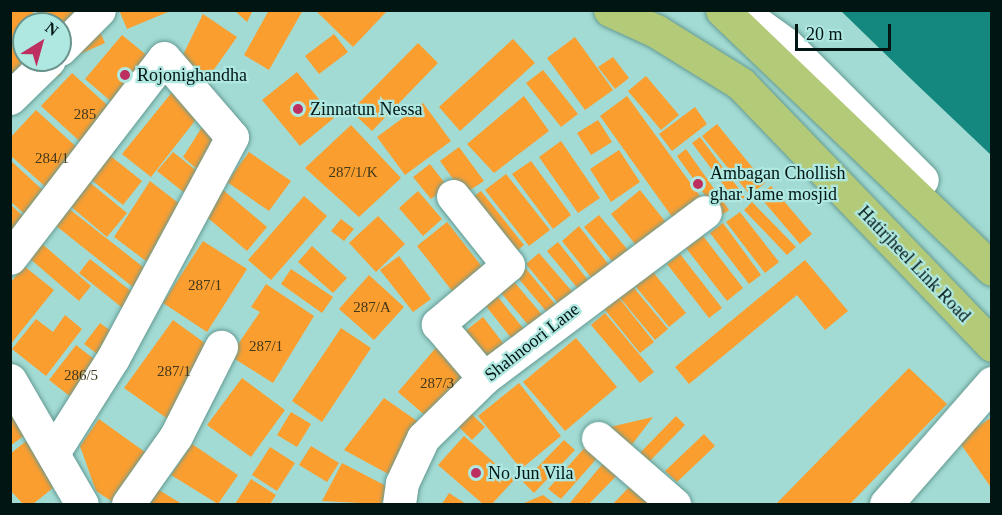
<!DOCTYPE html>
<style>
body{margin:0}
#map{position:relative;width:1002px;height:515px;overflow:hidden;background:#a2dbd3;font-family:"Times New Roman",serif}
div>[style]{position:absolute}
.water>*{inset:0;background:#14887e}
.building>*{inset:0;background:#fb9e30}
.roads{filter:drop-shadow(0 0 2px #649a93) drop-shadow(0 0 2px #649a93)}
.minor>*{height:33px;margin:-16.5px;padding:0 16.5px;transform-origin:16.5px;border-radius:16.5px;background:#fff}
.major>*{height:33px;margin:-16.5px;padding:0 16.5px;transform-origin:16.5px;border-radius:16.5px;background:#b3ca79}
.dots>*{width:16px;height:16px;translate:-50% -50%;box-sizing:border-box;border:3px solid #afe8e0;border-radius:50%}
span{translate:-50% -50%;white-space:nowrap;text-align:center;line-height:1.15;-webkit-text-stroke:4.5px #afe8e0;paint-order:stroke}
.number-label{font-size:15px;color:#40371a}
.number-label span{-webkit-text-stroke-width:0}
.poi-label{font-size:18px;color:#011513}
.left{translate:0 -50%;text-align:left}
.street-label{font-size:18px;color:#011513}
.frame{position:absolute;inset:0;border:12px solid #011513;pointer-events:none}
.north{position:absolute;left:12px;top:12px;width:60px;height:60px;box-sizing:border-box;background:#afe8e0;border:2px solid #69948e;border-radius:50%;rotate:37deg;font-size:16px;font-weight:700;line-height:24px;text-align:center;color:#011513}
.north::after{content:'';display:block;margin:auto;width:21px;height:27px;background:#bd2f60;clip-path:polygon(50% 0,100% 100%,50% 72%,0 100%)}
.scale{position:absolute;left:795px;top:24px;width:96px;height:27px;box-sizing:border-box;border:3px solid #011513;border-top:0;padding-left:8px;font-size:18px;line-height:21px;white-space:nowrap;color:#011513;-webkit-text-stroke:4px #afe8e0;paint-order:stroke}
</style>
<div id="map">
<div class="water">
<div style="clip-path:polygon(841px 11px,991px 11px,991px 155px,911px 79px)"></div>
</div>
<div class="building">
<div style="clip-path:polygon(10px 10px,32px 10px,39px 24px,24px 24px,24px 60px,55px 60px,61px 75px,21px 92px,10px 68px)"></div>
<div style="clip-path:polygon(36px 10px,90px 10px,105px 43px,60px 63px,60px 24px,42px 24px)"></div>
<div style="clip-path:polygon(119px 10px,167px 10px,168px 12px,127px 29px)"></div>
<div style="clip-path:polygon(234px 10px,253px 10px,247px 22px)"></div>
<div style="clip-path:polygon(269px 10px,303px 10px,269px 70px,244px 55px)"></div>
<div style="clip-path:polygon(315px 10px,388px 10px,353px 47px)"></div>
<div style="clip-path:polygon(203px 14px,237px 37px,203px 85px,178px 65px)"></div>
<div style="clip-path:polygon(334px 34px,348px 52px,319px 74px,305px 56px)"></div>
<div style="clip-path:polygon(122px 35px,166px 71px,128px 116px,85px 79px)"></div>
<div style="clip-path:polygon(575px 37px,613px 90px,585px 110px,547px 58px)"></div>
<div style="clip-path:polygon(513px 39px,535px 63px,460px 131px,439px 107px)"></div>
<div style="clip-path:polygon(418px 43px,438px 63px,372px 131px,351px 111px)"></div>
<div style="clip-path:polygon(613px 57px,629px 78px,615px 89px,598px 67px)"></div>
<div style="clip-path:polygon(543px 70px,578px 114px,561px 127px,526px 83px)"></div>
<div style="clip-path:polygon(297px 72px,334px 118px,300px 146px,262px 100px)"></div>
<div style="clip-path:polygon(72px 73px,128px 124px,97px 157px,41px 106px)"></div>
<div style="clip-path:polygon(646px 76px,679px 115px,661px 130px,628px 91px)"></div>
<div style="clip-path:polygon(173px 91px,201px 113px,151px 177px,122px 154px)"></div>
<div style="clip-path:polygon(524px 96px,549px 131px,494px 173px,467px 144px)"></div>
<div style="clip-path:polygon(627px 96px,713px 214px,685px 235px,600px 116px)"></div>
<div style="clip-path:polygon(423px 103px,451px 141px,405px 175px,377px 137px)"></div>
<div style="clip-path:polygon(695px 107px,707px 124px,672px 151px,659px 134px)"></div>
<div style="clip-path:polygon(36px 110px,94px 163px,59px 199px,10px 155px,10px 138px)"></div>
<div style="clip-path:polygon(598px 120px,612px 142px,591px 155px,577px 133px)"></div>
<div style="clip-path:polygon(204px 124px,240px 148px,212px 182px,183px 157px)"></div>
<div style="clip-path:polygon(717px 124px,765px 183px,750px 195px,702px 136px)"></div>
<div style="clip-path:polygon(351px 125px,401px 178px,359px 217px,305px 168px)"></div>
<div style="clip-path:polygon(700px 137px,745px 197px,737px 203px,692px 143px)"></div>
<div style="clip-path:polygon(561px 141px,600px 198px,578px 213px,539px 157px)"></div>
<div style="clip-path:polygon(459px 147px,484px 181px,464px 194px,440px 161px)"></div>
<div style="clip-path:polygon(686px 149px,729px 210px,720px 216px,677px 156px)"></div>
<div style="clip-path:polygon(619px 150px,640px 182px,611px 202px,590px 169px)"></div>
<div style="clip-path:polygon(173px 152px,207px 179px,191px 198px,157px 171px)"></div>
<div style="clip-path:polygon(249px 152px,291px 181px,269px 211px,227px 182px)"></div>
<div style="clip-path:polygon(108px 154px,142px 181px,123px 205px,89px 178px)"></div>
<div style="clip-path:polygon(10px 160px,60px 206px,40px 228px,10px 201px)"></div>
<div style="clip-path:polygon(531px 161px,571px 215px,553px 229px,512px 174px)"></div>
<div style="clip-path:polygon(430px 164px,447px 186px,431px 199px,413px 177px)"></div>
<div style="clip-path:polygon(506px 174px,550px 230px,529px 246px,485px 190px)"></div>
<div style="clip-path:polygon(88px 181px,127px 213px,107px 237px,69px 205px)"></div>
<div style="clip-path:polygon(150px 181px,195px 216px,158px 270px,114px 237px)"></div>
<div style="clip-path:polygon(771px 186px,812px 234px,800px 244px,759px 196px)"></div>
<div style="clip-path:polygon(223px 190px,267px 227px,247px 251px,202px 213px)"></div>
<div style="clip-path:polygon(640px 190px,676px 235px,647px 259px,611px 214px)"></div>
<div style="clip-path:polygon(418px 191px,442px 219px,423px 236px,399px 208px)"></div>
<div style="clip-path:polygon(481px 191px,524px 245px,513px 254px,470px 199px)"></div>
<div style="clip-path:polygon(304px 196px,327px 216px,271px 280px,248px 260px)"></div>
<div style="clip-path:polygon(752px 202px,796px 247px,787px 255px,744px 210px)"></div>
<div style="clip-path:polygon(10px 204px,38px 230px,10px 245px)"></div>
<div style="clip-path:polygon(68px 208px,157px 278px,143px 295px,55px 225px)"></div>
<div style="clip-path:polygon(740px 212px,779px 262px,765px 273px,726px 222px)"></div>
<div style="clip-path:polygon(599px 215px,636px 260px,621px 272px,584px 227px)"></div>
<div style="clip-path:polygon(378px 216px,405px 244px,376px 272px,349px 243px)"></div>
<div style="clip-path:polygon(341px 219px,354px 229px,344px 241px,331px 231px)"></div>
<div style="clip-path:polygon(447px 222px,490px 277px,460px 301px,417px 246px)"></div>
<div style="clip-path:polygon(723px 223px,761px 275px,749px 284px,710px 233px)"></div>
<div style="clip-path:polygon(579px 226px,615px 273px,598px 286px,562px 241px)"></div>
<div style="clip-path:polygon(703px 236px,743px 288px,727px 301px,686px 248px)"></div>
<div style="clip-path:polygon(203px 241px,247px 269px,207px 332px,163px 303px)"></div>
<div style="clip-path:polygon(558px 242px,595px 289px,584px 296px,547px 251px)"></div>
<div style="clip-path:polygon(41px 243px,91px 286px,79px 301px,28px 257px)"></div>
<div style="clip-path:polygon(312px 246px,347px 278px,333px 293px,298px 262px)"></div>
<div style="clip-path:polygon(539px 253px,576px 296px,562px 308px,526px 264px)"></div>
<div style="clip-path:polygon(680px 254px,722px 308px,709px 318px,667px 264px)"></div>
<div style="clip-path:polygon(399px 256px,431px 299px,413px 312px,380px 270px)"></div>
<div style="clip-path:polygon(90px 259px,141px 299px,130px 314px,79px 273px)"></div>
<div style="clip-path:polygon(805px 260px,848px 311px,825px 330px,797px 295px,689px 384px,675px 367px)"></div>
<div style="clip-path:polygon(522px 264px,559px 309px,551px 317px,513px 272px)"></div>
<div style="clip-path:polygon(24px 266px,54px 290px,10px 345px,10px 283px)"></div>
<div style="clip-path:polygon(649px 267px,686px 313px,669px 327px,632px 282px)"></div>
<div style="clip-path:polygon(291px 269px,333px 297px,322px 313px,281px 284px)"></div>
<div style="clip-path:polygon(369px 275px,404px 307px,374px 340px,339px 309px)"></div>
<div style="clip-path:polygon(510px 277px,549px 323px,536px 334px,497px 288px)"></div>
<div style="clip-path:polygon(629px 282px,668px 329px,655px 340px,616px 293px)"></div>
<div style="clip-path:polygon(266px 284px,314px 316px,273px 383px,230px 356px,260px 312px,251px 307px)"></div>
<div style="clip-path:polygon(490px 287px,531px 338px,519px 348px,478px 296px)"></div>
<div style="clip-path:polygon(615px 293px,654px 342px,640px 353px,601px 305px)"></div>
<div style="clip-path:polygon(605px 313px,654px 372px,640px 383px,591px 325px)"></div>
<div style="clip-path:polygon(65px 315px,82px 329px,46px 376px,12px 349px,36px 319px,53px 332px)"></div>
<div style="clip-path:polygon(483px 317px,513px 356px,488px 376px,458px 337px)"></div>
<div style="clip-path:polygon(173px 320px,224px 357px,175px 424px,124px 388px)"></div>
<div style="clip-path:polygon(100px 323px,127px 343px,111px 364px,84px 344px)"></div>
<div style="clip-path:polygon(341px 328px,371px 348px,322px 422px,292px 401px)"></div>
<div style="clip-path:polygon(576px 338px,617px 387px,565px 431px,523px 382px)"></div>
<div style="clip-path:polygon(439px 344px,477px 376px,435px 424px,398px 392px)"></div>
<div style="clip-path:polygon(76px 345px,112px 373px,85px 408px,49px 380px)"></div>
<div style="clip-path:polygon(909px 368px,947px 404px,850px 504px,776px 504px)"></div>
<div style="clip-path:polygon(242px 378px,285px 410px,251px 457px,207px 425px)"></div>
<div style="clip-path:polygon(519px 383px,561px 436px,521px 469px,478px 416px)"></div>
<div style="clip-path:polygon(384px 398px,430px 430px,405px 483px,344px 450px)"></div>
<div style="clip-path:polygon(10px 399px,28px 433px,10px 446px)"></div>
<div style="clip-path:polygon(462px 405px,485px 427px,472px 440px,449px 417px)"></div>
<div style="clip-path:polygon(291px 412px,311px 424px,297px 447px,277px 435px)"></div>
<div style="clip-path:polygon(676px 416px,685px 425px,644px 467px,635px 458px)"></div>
<div style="clip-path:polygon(653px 417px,624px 455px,610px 427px)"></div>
<div style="clip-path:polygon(992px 417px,992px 489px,958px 440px)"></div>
<div style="clip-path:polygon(99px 419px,156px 460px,116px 504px,96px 491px,80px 446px)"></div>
<div style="clip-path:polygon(704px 434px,715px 446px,677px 482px,665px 471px)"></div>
<div style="clip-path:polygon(464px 436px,514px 480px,492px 504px,483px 504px,438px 465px)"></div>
<div style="clip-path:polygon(30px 438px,53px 488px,33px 504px,23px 504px,10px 490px,10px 454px)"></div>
<div style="clip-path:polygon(564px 440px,575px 450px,534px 493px,523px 482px)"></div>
<div style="clip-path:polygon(192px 444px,238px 475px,218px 504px,171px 475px)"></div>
<div style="clip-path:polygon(587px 445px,599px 456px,561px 499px,548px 489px)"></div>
<div style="clip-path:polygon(311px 446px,339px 463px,327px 482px,299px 465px)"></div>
<div style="clip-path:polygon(270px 447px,295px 463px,277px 491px,252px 475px)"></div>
<div style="clip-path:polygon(610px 455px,624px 468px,589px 504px,569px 504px)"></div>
<div style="clip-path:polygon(342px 463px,390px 488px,381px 504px,322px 501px)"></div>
<div style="clip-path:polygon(251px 479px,276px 495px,270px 504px,235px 504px)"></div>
<div style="clip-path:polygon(631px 485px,652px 504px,613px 504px)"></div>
<div style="clip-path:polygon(159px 490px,182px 504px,150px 504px)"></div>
<div style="clip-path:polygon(449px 493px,466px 504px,442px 504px)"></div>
<div style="clip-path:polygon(543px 495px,555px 504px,522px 504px)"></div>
</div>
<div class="roads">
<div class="minor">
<div style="left:739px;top:10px;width:58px;rotate:35.9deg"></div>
<div style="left:786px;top:44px;width:192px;rotate:45deg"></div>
<div style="left:60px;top:49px;width:55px;rotate:-45deg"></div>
<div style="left:10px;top:98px;width:54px;rotate:-44.3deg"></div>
<div style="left:453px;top:196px;width:88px;rotate:51.4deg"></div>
<div style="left:508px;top:265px;width:92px;rotate:139.9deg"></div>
<div style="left:438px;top:324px;width:71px;rotate:49.6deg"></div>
<div style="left:10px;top:258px;width:252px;rotate:-52.4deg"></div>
<div style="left:164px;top:58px;width:104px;rotate:49.3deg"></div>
<div style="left:232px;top:137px;width:251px;rotate:118.3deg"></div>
<div style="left:113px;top:358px;width:112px;rotate:122.3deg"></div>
<div style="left:10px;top:380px;width:143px;rotate:59.9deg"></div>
<div style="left:598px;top:438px;width:101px;rotate:41deg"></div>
<div style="left:128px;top:504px;width:83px;rotate:-54.8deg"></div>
<div style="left:176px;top:436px;width:100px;rotate:-63.2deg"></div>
<div style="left:399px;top:504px;width:21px;rotate:-82deg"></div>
<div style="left:402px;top:483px;width:50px;rotate:-65deg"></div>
<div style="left:423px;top:438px;width:86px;rotate:-44.5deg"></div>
<div style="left:484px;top:378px;width:276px;rotate:-36.9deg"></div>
<div style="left:886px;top:504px;width:161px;rotate:-48.8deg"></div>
</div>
<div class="major">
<div style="left:610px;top:10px;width:51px;rotate:24.5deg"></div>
<div style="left:656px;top:31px;width:100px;rotate:31.9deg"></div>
<div style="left:741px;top:84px;width:362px;rotate:46.1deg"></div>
<div style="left:722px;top:10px;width:374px;rotate:43.8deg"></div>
</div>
</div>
<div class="dots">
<div style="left:125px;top:75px;background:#bd2f60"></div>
<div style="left:298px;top:109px;background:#bd2f60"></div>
<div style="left:698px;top:184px;background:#bd2f60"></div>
<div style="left:476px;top:473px;background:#bd2f60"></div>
</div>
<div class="number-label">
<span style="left:85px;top:115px">285</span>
<span style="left:52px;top:159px">284/1</span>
<span style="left:353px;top:173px">287/1/K</span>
<span style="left:205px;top:286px">287/1</span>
<span style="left:372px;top:308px">287/A</span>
<span style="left:266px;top:347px">287/1</span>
<span style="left:174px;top:372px">287/1</span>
<span style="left:81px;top:376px">286/5</span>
<span style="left:437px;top:384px">287/3</span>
</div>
<div class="poi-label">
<span class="left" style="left:137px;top:75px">Rojonighandha</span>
<span class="left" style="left:310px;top:109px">Zinnatun Nessa</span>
<span class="left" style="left:710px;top:184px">Ambagan Chollish<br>ghar Jame mosjid</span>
<span class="left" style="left:488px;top:473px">No Jun Vila</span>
</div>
<div class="street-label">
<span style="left:914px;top:264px;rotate:46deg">Hatirjheel Link Road</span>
<span style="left:532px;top:342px;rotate:-38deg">Shahnoori Lane</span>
</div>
<div class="frame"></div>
<div class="north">N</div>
<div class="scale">20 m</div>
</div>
